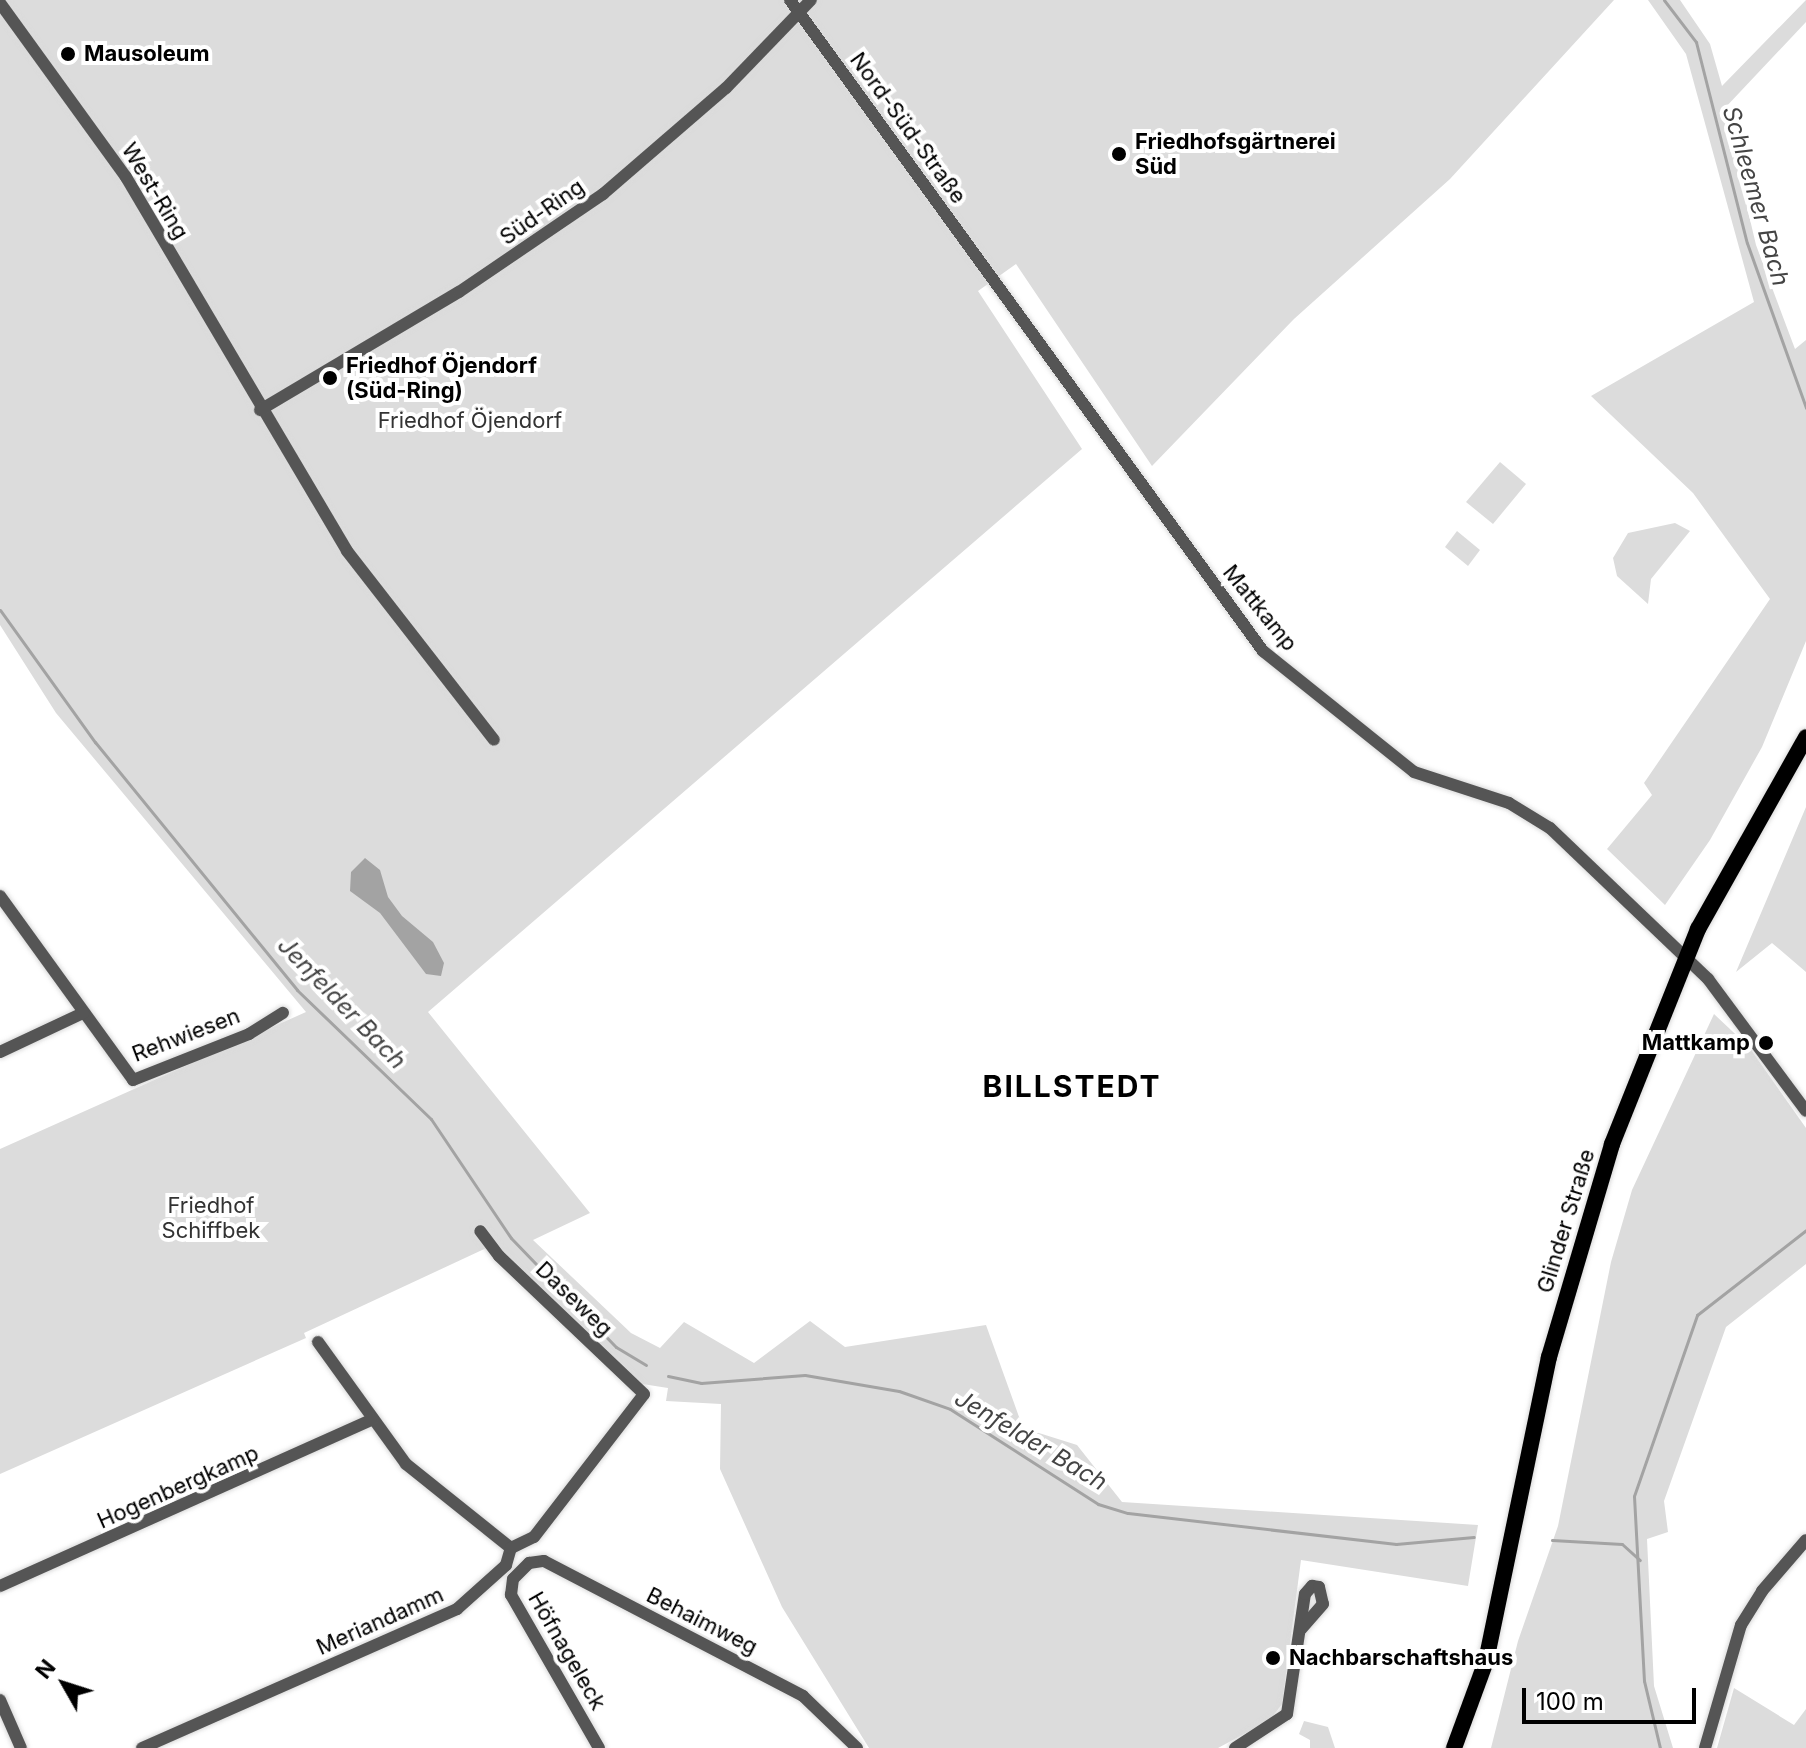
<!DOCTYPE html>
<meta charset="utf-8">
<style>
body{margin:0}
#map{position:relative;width:1806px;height:1748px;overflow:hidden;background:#fff;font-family:Inter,sans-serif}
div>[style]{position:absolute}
.green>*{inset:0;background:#dcdcdc}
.water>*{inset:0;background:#a3a3a3}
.stream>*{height:3px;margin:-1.5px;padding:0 1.5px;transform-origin:1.5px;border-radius:1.5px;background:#a3a3a3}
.roads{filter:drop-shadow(0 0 2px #dbdbdb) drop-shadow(0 0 2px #dbdbdb)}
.minor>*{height:12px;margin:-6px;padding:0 6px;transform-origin:6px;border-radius:6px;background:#555}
.major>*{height:16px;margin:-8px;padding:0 8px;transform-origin:8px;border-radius:8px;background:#000}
.dots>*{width:22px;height:22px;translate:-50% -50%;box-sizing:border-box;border:4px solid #fff;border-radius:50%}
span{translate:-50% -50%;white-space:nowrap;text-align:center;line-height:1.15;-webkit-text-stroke:8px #fff;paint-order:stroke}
.poi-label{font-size:22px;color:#000;font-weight:700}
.left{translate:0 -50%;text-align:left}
.right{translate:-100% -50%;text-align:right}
.street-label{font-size:22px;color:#000}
.park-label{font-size:22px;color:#333}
.water-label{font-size:24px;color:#444;font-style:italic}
.district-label{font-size:30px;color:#000;font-weight:700;letter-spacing:2px}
.north{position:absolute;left:24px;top:1644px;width:80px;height:80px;-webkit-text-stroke:6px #fff;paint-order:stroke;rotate:309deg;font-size:22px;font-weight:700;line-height:32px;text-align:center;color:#000}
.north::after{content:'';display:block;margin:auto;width:28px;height:36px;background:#000;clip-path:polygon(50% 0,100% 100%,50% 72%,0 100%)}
.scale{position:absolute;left:1522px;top:1688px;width:174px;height:36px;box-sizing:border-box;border:4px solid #000;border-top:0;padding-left:10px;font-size:24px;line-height:28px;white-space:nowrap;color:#000;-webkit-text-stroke:6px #fff;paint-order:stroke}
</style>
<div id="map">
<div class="green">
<div style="clip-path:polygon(0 0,1614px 0,1450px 179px,1294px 319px,1152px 466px,1016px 264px,978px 291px,1082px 449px,428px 1012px,590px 1213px,533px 1240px,631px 1333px,660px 1348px,684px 1322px,754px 1363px,810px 1321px,845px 1347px,986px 1325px,1023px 1428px,1077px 1445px,1122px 1502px,1478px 1525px,1468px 1586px,1301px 1560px,1282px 1704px,1270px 1720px,1218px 1748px,869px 1748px,782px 1607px,720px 1469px,721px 1404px,666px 1401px,668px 1388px,636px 1383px,495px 1244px,304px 1333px,306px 1338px,0 1474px,0 1149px,306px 1012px,56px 713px,0 625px)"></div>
<div style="clip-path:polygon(1648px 0,1680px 0,1710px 44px,1722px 86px,1806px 0,1806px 22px,1724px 109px,1756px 245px,1795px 349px,1806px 340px,1806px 641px,1762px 747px,1710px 840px,1665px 905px,1607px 849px,1652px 795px,1644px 783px,1770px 599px,1693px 493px,1591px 396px,1754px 302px,1686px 54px)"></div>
<div style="clip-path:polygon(1500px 462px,1526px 484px,1493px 524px,1466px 502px)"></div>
<div style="clip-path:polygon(1675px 523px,1690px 531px,1651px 579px,1648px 604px,1617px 576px,1613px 558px,1628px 533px)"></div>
<div style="clip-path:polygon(1457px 531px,1480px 550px,1468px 566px,1445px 547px)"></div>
<div style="clip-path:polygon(1806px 807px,1806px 972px,1772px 943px,1736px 972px)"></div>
<div style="clip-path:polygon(1714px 1014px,1749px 1047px,1806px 1128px,1806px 1264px,1726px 1327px,1664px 1501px,1668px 1532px,1647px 1539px,1654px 1686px,1673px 1748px,1491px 1748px,1518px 1641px,1558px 1526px,1611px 1262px,1632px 1190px)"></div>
<div style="clip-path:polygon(1734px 1688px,1794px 1725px,1806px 1709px,1806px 1748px,1717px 1748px)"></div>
<div style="clip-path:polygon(1304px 1721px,1328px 1727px,1335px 1748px,1310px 1748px,1310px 1740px,1299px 1734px)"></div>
</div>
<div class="water">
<div style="clip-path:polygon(365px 858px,380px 870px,388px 897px,402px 916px,433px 942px,444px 963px,441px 976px,426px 974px,380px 913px,350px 891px,351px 872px)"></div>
</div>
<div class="stream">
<div style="left:1664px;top:0;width:53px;rotate:52.7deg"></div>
<div style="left:1696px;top:42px;width:207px;rotate:75.8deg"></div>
<div style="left:1747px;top:243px;width:175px;rotate:70.3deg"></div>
<div style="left:0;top:610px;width:163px;rotate:54.3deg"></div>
<div style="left:95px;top:742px;width:320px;rotate:50.8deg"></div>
<div style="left:297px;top:990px;width:186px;rotate:43.9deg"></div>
<div style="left:431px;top:1119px;width:143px;rotate:56.1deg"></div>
<div style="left:511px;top:1238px;width:151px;rotate:46.1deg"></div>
<div style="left:616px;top:1347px;width:35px;rotate:31deg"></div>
<div style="left:668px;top:1376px;width:34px;rotate:12deg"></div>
<div style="left:701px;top:1383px;width:104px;rotate:-4.4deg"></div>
<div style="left:805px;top:1375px;width:95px;rotate:9.7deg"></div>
<div style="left:899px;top:1391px;width:54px;rotate:19.4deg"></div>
<div style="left:950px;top:1409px;width:176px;rotate:32.7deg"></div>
<div style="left:1098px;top:1504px;width:31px;rotate:17deg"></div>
<div style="left:1128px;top:1513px;width:270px;rotate:6.6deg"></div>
<div style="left:1396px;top:1544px;width:78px;rotate:-5.1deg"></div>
<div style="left:1552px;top:1540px;width:70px;rotate:3.3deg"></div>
<div style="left:1622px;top:1544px;width:24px;rotate:42deg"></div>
<div style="left:1660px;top:1748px;width:69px;rotate:-103.4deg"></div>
<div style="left:1644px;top:1681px;width:185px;rotate:-93.1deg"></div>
<div style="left:1634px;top:1496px;width:192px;rotate:-70.8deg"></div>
<div style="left:1697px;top:1315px;width:138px;rotate:-37.9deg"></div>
</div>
<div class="roads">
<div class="minor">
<div style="left:790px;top:0;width:805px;rotate:54deg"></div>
<div style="left:1263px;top:651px;width:193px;rotate:38.7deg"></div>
<div style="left:1414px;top:772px;width:100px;rotate:18.1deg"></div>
<div style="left:1509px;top:803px;width:48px;rotate:31.4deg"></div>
<div style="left:1550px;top:828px;width:219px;rotate:43.7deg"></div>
<div style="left:1708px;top:979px;width:164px;rotate:53.4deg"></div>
<div style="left:0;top:3px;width:215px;rotate:54.1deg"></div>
<div style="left:126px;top:177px;width:434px;rotate:59.4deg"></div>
<div style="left:347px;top:551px;width:239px;rotate:52.1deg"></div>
<div style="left:260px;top:410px;width:231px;rotate:-30.7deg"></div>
<div style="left:459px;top:292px;width:174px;rotate:-34.2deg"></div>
<div style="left:603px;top:194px;width:162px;rotate:-40.8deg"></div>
<div style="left:726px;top:88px;width:122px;rotate:-46deg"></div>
<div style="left:0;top:896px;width:227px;rotate:54.1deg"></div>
<div style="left:133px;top:1080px;width:125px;rotate:-21.6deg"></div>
<div style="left:249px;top:1034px;width:40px;rotate:-32deg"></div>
<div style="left:0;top:1052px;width:92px;rotate:-25.2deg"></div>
<div style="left:318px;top:1342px;width:150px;rotate:54.2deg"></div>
<div style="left:406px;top:1464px;width:134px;rotate:38.7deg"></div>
<div style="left:0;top:1586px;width:406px;rotate:-24.1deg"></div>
<div style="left:0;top:1700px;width:52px;rotate:66.4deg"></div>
<div style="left:142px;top:1748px;width:344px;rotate:-23.8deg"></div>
<div style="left:457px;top:1609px;width:66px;rotate:-41.9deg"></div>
<div style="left:506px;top:1565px;width:18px;rotate:-74deg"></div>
<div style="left:511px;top:1548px;width:25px;rotate:-26deg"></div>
<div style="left:534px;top:1537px;width:180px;rotate:-52.4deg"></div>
<div style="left:644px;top:1394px;width:200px;rotate:-136.4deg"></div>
<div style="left:499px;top:1256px;width:31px;rotate:-127deg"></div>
<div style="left:599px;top:1748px;width:177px;rotate:-119.9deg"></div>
<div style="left:511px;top:1595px;width:16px;rotate:-83deg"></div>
<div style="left:513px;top:1579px;width:23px;rotate:-45deg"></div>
<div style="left:529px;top:1563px;width:15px;rotate:-8deg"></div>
<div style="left:544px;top:1561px;width:292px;rotate:27.5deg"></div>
<div style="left:803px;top:1696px;width:75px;rotate:43.9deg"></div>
<div style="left:1235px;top:1748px;width:62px;rotate:-33.2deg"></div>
<div style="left:1287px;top:1714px;width:121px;rotate:-81.5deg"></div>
<div style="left:1305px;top:1594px;width:11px;rotate:-49deg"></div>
<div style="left:1312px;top:1586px;width:7px;rotate:8deg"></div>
<div style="left:1319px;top:1587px;width:17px;rotate:77deg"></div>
<div style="left:1323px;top:1604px;width:33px;rotate:131deg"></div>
<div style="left:1705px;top:1748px;width:128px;rotate:-73.7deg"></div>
<div style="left:1741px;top:1625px;width:40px;rotate:-58deg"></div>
<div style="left:1762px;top:1591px;width:67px;rotate:-49.2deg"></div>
</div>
<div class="major">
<div style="left:1454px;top:1748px;width:93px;rotate:-69.8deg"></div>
<div style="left:1486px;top:1661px;width:310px;rotate:-78.3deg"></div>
<div style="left:1549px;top:1357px;width:222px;rotate:-73.5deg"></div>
<div style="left:1612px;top:1144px;width:232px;rotate:-68.2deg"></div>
<div style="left:1698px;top:929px;width:220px;rotate:-60.6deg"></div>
</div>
</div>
<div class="dots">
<div style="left:68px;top:54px;background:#000"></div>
<div style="left:1119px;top:154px;background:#000"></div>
<div style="left:330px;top:378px;background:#000"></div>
<div style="left:1766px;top:1043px;background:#000"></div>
<div style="left:1273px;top:1658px;background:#000"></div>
</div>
<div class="poi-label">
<span class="left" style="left:84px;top:54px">Mausoleum</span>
<span class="left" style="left:1135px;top:154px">Friedhofsgärtnerei<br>Süd</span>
<span class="left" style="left:346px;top:378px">Friedhof Öjendorf<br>(Süd-Ring)</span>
<span class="right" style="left:1750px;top:1043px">Mattkamp</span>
<span class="left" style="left:1289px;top:1658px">Nachbarschaftshaus</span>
</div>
<div class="street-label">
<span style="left:908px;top:128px;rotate:54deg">Nord-Süd-Straße</span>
<span style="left:155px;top:191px;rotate:59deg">West-Ring</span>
<span style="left:542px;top:212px;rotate:-35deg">Süd-Ring</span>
<span style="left:1260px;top:608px;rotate:51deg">Mattkamp</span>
<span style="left:186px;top:1035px;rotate:-21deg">Rehwiesen</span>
<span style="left:1566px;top:1221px;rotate:-73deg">Glinder Straße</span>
<span style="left:574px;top:1299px;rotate:44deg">Daseweg</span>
<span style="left:178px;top:1487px;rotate:-24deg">Hogenbergkamp</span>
<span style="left:380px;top:1621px;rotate:-24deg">Meriandamm</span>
<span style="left:702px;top:1621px;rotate:27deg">Behaimweg</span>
<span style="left:567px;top:1651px;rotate:60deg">Höfnageleck</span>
</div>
<div class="park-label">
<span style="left:470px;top:421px">Friedhof Öjendorf</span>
<span style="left:211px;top:1218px">Friedhof<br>Schiffbek</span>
</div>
<div class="water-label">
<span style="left:1756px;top:196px;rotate:74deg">Schleemer Bach</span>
<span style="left:342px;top:1003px;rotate:46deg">Jenfelder Bach</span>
<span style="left:1031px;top:1440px;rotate:31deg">Jenfelder Bach</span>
</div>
<div class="district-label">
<span style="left:1072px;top:1086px">BILLSTEDT</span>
</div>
<div class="north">N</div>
<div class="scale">100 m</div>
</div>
